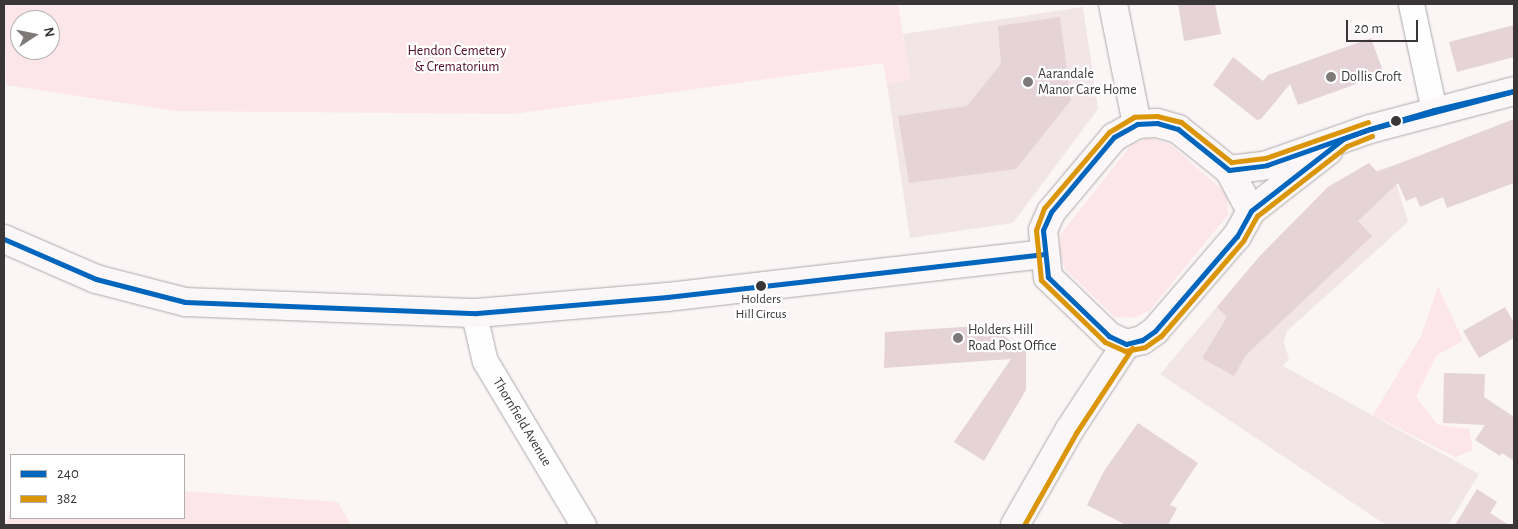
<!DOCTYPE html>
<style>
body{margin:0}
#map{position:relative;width:1518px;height:529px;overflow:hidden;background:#fbf5f6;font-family:"Alegreya Sans",sans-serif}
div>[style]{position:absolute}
.built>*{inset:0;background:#f2e5e7}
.green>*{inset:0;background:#fce6e9}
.building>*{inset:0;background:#e5d3d7}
.roads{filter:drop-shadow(0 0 1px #ada9aa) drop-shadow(0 0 1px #ada9aa)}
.street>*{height:25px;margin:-12.5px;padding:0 12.5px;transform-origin:12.5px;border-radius:12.5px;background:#fefefe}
.secondary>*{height:28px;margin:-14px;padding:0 14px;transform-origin:14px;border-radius:14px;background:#fbf7f8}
.bus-1>*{height:5px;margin:-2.5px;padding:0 2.5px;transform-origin:2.5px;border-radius:2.5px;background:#0065bd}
.bus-2>*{height:5px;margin:-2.5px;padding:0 2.5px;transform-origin:2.5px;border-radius:2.5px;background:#db9508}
.dots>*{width:14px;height:14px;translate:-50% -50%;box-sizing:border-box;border:2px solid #fff;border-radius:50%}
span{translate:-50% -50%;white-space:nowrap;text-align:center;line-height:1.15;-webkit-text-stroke:4.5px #fff;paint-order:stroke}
.bus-label{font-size:13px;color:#3a3536}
.park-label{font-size:14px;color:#500b23}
.poi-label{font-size:14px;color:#3a3536}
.left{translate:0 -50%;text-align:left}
.street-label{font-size:14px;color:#3a3536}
.frame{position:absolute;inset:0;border:5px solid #3a3536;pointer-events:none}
.legend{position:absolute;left:10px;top:454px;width:175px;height:65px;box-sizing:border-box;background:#fff;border:1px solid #b0aeaf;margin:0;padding:6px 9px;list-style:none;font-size:15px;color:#3a3536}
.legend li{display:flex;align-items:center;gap:10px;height:25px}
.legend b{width:25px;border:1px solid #b0aeaf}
.north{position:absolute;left:10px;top:10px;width:50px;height:50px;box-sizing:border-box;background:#fff;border:1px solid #b0aeaf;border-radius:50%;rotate:79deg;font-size:14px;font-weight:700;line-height:20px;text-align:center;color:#3a3536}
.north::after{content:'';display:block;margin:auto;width:18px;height:22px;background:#7e7879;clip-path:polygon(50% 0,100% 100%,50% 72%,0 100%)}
.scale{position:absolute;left:1346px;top:20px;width:72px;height:22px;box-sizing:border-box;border:2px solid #3a3536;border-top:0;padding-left:6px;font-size:15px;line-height:18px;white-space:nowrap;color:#3a3536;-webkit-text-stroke:4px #fff;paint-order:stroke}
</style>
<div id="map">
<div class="built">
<div style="clip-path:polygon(1083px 7px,1098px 109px,1013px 223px,910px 238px,887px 84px,910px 79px,903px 34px)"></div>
<div style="clip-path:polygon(1369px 163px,1375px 171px,1391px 166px,1408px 222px,1287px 331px,1284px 342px,1289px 359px,1283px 366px,1479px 474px,1448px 525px,1386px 525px,1160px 374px,1259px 257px,1328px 187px)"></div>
</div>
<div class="green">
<div style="clip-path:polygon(evenodd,4px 4px,898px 4px,910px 79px,887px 84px,883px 63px,513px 114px,176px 111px,6px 85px,4px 4px,20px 20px,50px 20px,50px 50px,20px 50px,20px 20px)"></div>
<div style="clip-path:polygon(1148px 138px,1170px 144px,1227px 194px,1228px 215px,1149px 311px,1133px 318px,1115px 317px,1065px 269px,1060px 254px,1060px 235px,1131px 145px)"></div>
<div style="clip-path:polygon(1438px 286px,1463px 341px,1437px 355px,1416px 397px,1437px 424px,1469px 429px,1473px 450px,1455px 457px,1373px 415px,1421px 336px)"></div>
<div style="clip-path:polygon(184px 491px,338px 502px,351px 525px,5px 525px,11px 509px,11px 518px,184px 518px)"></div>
</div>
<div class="building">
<div style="clip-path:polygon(1178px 4px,1215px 4px,1221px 34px,1184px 41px)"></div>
<div style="clip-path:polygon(1060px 17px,1071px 100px,1016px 169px,909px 183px,898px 116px,967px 106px,1001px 64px,998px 26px)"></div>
<div style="clip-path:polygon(1514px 25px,1514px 57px,1457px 72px,1449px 42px)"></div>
<div style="clip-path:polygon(1371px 38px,1384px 74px,1298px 105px,1290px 84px,1261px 119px,1257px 120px,1213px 85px,1233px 57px,1263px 81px,1268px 75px)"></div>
<div style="clip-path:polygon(1514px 119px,1514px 183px,1447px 208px,1443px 197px,1420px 207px,1416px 197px,1406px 201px,1398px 183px,1358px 221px,1372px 236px,1246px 355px,1234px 376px,1202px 358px,1227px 317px,1217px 307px,1259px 257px,1328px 187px,1369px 163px,1377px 172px)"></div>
<div style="clip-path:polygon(1505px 307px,1514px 323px,1514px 338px,1479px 358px,1463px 331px)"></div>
<div style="clip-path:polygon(993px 325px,1018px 348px,1026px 337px,1026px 390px,984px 461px,954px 442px,1011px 359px,884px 368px,885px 332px)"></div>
<div style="clip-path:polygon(1444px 373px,1485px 374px,1484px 397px,1514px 417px,1514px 461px,1502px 453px,1500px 456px,1475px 440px,1485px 425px,1443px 423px)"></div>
<div style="clip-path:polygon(1138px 423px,1198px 463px,1170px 505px,1177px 508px,1168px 525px,1126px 525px,1087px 505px,1104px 471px)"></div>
<div style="clip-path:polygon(1477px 489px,1497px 502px,1490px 513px,1509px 525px,1455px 525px)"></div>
</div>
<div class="roads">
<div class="street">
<div style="left:1411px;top:4px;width:108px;rotate:77.8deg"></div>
<div style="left:477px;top:313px;width:10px;rotate:96deg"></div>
<div style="left:476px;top:323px;width:39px;rotate:77deg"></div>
<div style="left:485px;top:361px;width:191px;rotate:59.1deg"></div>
</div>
<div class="secondary">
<div style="left:1113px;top:4px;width:122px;rotate:78.7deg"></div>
<div style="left:1157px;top:123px;width:22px;rotate:16deg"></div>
<div style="left:1178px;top:129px;width:65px;rotate:38.8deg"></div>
<div style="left:1229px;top:170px;width:47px;rotate:61.8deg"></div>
<div style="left:1251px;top:211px;width:29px;rotate:119deg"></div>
<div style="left:1237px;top:236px;width:125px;rotate:130.8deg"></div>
<div style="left:1155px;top:331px;width:16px;rotate:145deg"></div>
<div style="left:1142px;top:340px;width:16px;rotate:166deg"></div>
<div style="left:1126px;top:344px;width:19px;rotate:-155deg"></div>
<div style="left:1109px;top:336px;width:85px;rotate:-136deg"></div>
<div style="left:1048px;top:277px;width:47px;rotate:-96.1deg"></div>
<div style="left:1043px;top:230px;width:20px;rotate:-66deg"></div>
<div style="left:1051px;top:212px;width:98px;rotate:-50deg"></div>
<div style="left:1114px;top:137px;width:26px;rotate:-29deg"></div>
<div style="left:1137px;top:124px;width:20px;rotate:-3deg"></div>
<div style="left:1229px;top:170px;width:38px;rotate:-7deg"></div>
<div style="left:1267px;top:165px;width:109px;rotate:-19.3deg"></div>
<div style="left:1370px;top:129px;width:149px;rotate:-14.8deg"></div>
<div style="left:1251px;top:211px;width:98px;rotate:-37.9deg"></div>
<div style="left:4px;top:239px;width:100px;rotate:23.5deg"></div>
<div style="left:96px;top:279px;width:92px;rotate:14.5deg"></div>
<div style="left:185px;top:302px;width:292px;rotate:2.2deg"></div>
<div style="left:477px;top:313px;width:191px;rotate:-4.8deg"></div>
<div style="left:667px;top:297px;width:378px;rotate:-6.5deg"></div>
<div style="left:1015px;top:525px;width:111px;rotate:-60.2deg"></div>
<div style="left:1070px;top:429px;width:102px;rotate:-56.6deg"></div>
</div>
</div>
<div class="bus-1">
<div style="left:1514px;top:91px;width:149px;rotate:165.2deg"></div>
<div style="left:1370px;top:129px;width:67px;rotate:-16.5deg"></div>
<div style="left:1434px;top:110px;width:82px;rotate:-13.4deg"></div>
<div style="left:1157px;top:123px;width:22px;rotate:16deg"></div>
<div style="left:1178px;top:129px;width:65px;rotate:38.8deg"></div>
<div style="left:1229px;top:170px;width:38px;rotate:-7deg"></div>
<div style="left:1267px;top:165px;width:109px;rotate:-19.3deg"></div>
<div style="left:1370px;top:129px;width:29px;rotate:160deg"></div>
<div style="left:1343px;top:139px;width:117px;rotate:142deg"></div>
<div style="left:1251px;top:211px;width:29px;rotate:119deg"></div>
<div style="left:1237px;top:236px;width:125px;rotate:130.8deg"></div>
<div style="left:1155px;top:331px;width:16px;rotate:145deg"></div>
<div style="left:1142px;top:340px;width:16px;rotate:166deg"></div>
<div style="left:1126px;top:344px;width:19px;rotate:-155deg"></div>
<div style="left:1109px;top:336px;width:85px;rotate:-136deg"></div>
<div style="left:1048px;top:277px;width:47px;rotate:-96.1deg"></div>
<div style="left:1043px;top:230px;width:20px;rotate:-66deg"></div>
<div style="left:1051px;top:212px;width:98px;rotate:-50deg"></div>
<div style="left:1114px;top:137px;width:26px;rotate:-29deg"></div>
<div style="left:1137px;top:124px;width:20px;rotate:-3deg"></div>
<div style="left:4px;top:239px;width:100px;rotate:23.5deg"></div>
<div style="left:96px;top:279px;width:92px;rotate:14.5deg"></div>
<div style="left:185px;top:302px;width:292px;rotate:2.2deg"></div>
<div style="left:477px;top:313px;width:191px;rotate:-4.8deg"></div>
<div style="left:667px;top:297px;width:378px;rotate:-6.5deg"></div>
</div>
<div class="bus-2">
<div style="left:1368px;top:122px;width:109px;rotate:160.7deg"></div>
<div style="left:1265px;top:158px;width:34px;rotate:173deg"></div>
<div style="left:1231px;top:162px;width:64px;rotate:-141.3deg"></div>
<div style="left:1181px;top:122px;width:25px;rotate:-166deg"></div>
<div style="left:1157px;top:116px;width:23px;rotate:178deg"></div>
<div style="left:1134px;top:117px;width:29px;rotate:149deg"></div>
<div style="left:1109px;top:132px;width:100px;rotate:130.5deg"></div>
<div style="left:1044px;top:208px;width:23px;rotate:110deg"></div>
<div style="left:1036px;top:230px;width:50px;rotate:84.3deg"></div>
<div style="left:1041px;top:280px;width:89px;rotate:44.1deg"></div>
<div style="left:1105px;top:342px;width:22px;rotate:24deg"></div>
<div style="left:1125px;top:351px;width:20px;rotate:-11deg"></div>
<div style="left:1145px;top:347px;width:19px;rotate:-35deg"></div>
<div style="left:1161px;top:336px;width:125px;rotate:-49.2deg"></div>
<div style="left:1243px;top:241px;width:29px;rotate:-61deg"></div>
<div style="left:1257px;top:216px;width:114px;rotate:-37.9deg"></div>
<div style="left:1347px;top:146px;width:27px;rotate:-22deg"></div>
<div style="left:1024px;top:525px;width:106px;rotate:-60.5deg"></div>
<div style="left:1076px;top:433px;width:102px;rotate:-56.6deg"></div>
</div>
<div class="dots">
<div style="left:1331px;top:77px;background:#7e7879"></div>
<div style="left:1028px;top:82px;background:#7e7879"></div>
<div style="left:1396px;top:121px;background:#3a3536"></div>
<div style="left:761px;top:286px;background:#3a3536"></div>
<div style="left:958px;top:338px;background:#7e7879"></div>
</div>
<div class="bus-label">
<span style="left:761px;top:308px">Holders<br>Hill Circus</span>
</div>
<div class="park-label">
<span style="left:457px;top:59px">Hendon Cemetery<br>&amp; Crematorium</span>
</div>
<div class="poi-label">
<span class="left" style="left:1038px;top:82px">Aarandale<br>Manor Care Home</span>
<span class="left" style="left:1341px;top:77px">Dollis Croft</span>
<span class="left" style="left:968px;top:338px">Holders Hill<br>Road Post Office</span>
</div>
<div class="street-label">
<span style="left:522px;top:422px;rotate:59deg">Thornfield Avenue</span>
</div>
<div class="frame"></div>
<ul class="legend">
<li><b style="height:6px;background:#0065bd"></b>240</li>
<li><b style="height:6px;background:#db9508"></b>382</li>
</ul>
<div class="north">N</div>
<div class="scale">20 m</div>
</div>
